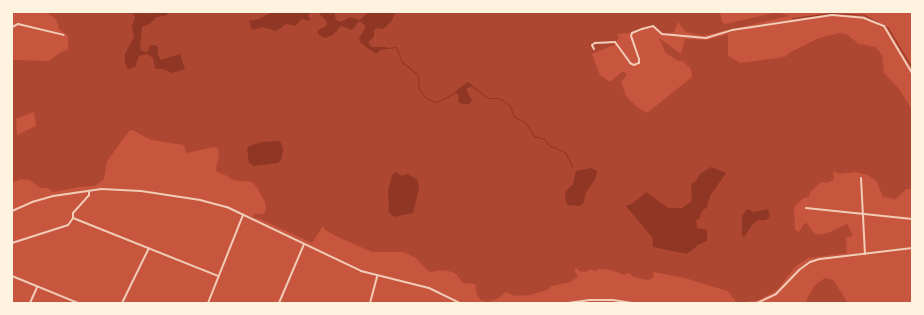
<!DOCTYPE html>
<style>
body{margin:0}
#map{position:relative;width:924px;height:315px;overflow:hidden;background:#c8553d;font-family:"Roboto Condensed",sans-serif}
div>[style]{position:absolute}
.green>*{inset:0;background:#ae4732}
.water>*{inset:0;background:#8f3625}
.stream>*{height:1px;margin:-0.5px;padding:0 0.5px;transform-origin:0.5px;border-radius:0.5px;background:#8f3625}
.minor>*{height:2px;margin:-1px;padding:0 1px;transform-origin:1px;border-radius:1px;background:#f1ccb7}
.tertiary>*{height:2px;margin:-1px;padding:0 1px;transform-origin:1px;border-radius:1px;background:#f1ccb7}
span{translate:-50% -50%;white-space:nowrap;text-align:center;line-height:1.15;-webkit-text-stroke:3px #fff3e0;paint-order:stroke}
.frame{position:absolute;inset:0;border:13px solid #fff3e0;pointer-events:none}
</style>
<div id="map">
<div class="green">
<div style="clip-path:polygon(evenodd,42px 12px,720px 12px,722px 22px,725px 24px,778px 12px,789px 16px,702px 36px,686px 32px,678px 22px,674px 32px,667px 34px,662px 33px,654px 26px,647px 26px,639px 32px,617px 34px,619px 38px,614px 45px,592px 54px,600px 75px,610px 82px,623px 71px,627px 75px,621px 82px,626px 96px,637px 107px,647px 113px,692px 77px,691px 69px,683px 61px,678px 61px,666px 53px,659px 39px,659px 38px,681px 54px,685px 39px,707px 40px,728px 34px,728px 56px,740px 63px,785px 57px,789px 53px,819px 38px,839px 33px,846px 34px,859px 44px,876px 47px,882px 55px,884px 73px,899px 89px,912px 110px,912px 189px,906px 189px,896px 199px,883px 197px,877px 182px,868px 175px,856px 172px,840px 174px,833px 171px,834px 180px,827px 183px,821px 182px,810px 192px,810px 195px,806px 198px,803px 198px,794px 207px,795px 230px,799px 232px,804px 224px,807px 223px,813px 232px,818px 235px,828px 233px,847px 224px,853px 236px,846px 237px,847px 253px,808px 258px,795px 267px,777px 290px,759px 300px,737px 303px,728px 291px,685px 278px,653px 272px,654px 277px,648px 280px,633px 277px,629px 273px,624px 275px,612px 270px,599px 269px,595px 271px,590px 269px,586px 272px,579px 271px,577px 268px,574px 269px,578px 277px,570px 282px,552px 286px,547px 290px,530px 295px,515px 296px,506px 292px,497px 299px,487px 302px,481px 300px,477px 295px,475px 284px,463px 283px,456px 274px,452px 272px,444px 270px,429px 272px,416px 258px,403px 252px,372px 252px,338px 237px,325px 230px,323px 226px,312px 243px,258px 218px,254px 218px,253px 214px,262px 214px,266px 211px,265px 202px,256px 186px,252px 182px,233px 180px,225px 175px,217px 172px,216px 168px,219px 155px,218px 149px,214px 147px,186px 153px,184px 145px,151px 140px,132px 130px,129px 131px,107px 161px,104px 179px,95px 186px,79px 187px,53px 192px,48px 188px,41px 188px,29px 180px,21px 179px,12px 183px,12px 60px,49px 61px,61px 52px,68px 50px,68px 36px,59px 29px,56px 19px,49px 14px,42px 12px,34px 112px,36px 126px,17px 135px,16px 119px,34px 112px)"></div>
<div style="clip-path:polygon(825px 278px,833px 280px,848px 303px,805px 303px,815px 285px)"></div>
</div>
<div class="water">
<div style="clip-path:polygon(133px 12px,148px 14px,152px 12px,171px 12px,165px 16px,156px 17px,151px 23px,142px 27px,140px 48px,142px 51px,147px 52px,151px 45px,155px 45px,158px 47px,158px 55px,161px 60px,180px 54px,185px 69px,172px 73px,163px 69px,155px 69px,153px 58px,147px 54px,139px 56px,135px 67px,128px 69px,125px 63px,125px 54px,134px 37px,132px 26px,135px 18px)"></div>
<div style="clip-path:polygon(272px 12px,310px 12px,308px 16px,311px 20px,309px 21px,302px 19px,295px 26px,286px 24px,276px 31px,262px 27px,252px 30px,249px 21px,259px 19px)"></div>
<div style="clip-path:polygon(318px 12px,334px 12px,336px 20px,341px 22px,350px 17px,360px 20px,368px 12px,396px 12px,391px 22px,383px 29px,377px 28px,374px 30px,374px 37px,368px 42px,372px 47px,387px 47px,387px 49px,381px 50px,376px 54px,361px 43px,359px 38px,366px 27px,361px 22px,359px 22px,352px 30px,341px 26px,333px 35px,325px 38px,318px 34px,318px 30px,326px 26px,327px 22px)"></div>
<div style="clip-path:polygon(468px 82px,472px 85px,472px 86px,466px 89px,472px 101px,469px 104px,462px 104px,458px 102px,459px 96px,455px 91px)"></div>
<div style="clip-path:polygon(278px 141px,281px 143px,283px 149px,281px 160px,278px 163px,254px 166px,249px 163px,247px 148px,249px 146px,262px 142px)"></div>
<div style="clip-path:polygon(711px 167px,726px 173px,710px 196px,707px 207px,702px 211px,699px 219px,696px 220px,697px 228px,706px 230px,707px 232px,707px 241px,698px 245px,687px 254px,653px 247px,652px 237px,626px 206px,632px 204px,646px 192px,668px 208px,682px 208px,692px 201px,691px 184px,696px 181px,700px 174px)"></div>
<div style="clip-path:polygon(591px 168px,597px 171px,596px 177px,586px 193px,583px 204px,578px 206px,568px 205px,566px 202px,565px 192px,573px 184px,576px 171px)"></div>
<div style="clip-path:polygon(396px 172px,402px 176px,407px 174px,417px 179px,419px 188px,413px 213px,394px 217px,389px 213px,388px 191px,392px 175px)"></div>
<div style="clip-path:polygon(747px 209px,754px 212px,768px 209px,770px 216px,766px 220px,758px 220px,753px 224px,744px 237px,742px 235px,742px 216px)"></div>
</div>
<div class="stream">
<div style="left:792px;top:18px;width:38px;rotate:-7deg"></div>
<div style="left:830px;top:13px;width:34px;rotate:3deg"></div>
<div style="left:864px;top:15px;width:27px;rotate:28deg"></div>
<div style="left:888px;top:28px;width:47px;rotate:59deg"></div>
<div style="left:387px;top:48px;width:9px;rotate:-6deg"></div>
<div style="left:396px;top:47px;width:16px;rotate:68deg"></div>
<div style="left:402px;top:62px;width:21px;rotate:39deg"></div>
<div style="left:418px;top:75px;width:14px;rotate:86deg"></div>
<div style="left:419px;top:89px;width:11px;rotate:52deg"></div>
<div style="left:426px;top:98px;width:10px;rotate:24deg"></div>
<div style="left:435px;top:102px;width:4px;rotate:-14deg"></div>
<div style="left:439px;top:101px;width:19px;rotate:-28deg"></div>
<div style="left:472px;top:86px;width:20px;rotate:37deg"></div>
<div style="left:488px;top:98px;width:10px"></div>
<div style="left:498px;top:98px;width:10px;rotate:29deg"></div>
<div style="left:507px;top:103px;width:4px;rotate:45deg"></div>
<div style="left:510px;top:106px;width:12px;rotate:70deg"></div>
<div style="left:514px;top:117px;width:12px;rotate:24deg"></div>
<div style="left:525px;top:122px;width:17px;rotate:57deg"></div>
<div style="left:534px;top:136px;width:10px;rotate:17deg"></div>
<div style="left:544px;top:139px;width:8px;rotate:50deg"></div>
<div style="left:549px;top:145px;width:17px;rotate:24deg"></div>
<div style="left:565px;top:152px;width:16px;rotate:63deg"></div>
</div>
<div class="minor">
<div style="left:12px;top:27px;width:7px;rotate:-27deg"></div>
<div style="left:18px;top:24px;width:47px;rotate:13.4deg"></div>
<div style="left:594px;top:49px;width:4px;rotate:-117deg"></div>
<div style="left:592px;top:45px;width:4px;rotate:-34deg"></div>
<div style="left:595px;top:43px;width:20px;rotate:-3deg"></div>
<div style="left:615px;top:42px;width:26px;rotate:54deg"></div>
<div style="left:630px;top:63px;width:4px;rotate:27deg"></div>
<div style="left:634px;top:65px;width:5px;rotate:-22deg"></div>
<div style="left:639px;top:63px;width:4px;rotate:-90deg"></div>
<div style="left:639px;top:59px;width:24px;rotate:-109deg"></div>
<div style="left:631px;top:36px;width:3px;rotate:-72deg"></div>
<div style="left:632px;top:33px;width:11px;rotate:-22deg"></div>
<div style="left:642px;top:29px;width:11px;rotate:-15deg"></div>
<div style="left:653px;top:26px;width:12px;rotate:42deg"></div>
<div style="left:662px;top:34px;width:44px;rotate:5.2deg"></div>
<div style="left:706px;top:38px;width:27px;rotate:-17deg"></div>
<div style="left:732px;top:30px;width:101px;rotate:-8.5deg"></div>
<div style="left:832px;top:15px;width:32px;rotate:5deg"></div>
<div style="left:864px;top:18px;width:22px;rotate:22deg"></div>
<div style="left:884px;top:26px;width:55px;rotate:59.2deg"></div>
<div style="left:861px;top:178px;width:76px;rotate:87deg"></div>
<div style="left:806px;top:208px;width:107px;rotate:5.9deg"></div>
<div style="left:73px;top:218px;width:156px;rotate:21.8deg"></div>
<div style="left:12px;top:243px;width:59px;rotate:-17.8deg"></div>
<div style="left:68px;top:225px;width:9px;rotate:-54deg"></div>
<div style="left:73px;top:218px;width:5px;rotate:-90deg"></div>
<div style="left:73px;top:213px;width:24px;rotate:-48deg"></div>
<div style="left:89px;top:195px;width:4px;rotate:-90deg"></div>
<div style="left:12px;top:276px;width:71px;rotate:22.2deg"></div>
<div style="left:30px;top:303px;width:17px;rotate:-66deg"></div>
<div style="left:122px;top:303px;width:61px;rotate:-63.9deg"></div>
<div style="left:370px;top:303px;width:28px;rotate:-75deg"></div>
</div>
<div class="tertiary">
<div style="left:12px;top:211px;width:22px;rotate:-24deg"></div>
<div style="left:32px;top:202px;width:22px;rotate:-16deg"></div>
<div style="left:53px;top:196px;width:49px;rotate:-8.3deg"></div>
<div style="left:101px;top:189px;width:40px;rotate:2.9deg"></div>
<div style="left:141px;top:191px;width:60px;rotate:8.7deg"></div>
<div style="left:200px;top:200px;width:28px;rotate:15deg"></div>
<div style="left:227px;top:207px;width:148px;rotate:25.5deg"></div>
<div style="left:361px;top:271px;width:70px;rotate:14deg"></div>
<div style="left:429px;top:288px;width:34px;rotate:26deg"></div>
<div style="left:208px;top:303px;width:95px;rotate:-68.3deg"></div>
<div style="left:279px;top:303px;width:64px;rotate:-67deg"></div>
<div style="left:568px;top:303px;width:22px;rotate:-8deg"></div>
<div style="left:590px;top:300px;width:23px"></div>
<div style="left:613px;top:300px;width:19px;rotate:9deg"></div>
<div style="left:757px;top:303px;width:21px;rotate:-25deg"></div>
<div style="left:776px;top:294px;width:33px;rotate:-46deg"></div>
<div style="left:799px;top:270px;width:14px;rotate:-36deg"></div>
<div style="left:810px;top:262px;width:10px;rotate:-17deg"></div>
<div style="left:820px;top:259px;width:93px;rotate:-6.8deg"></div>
</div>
<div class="frame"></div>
</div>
